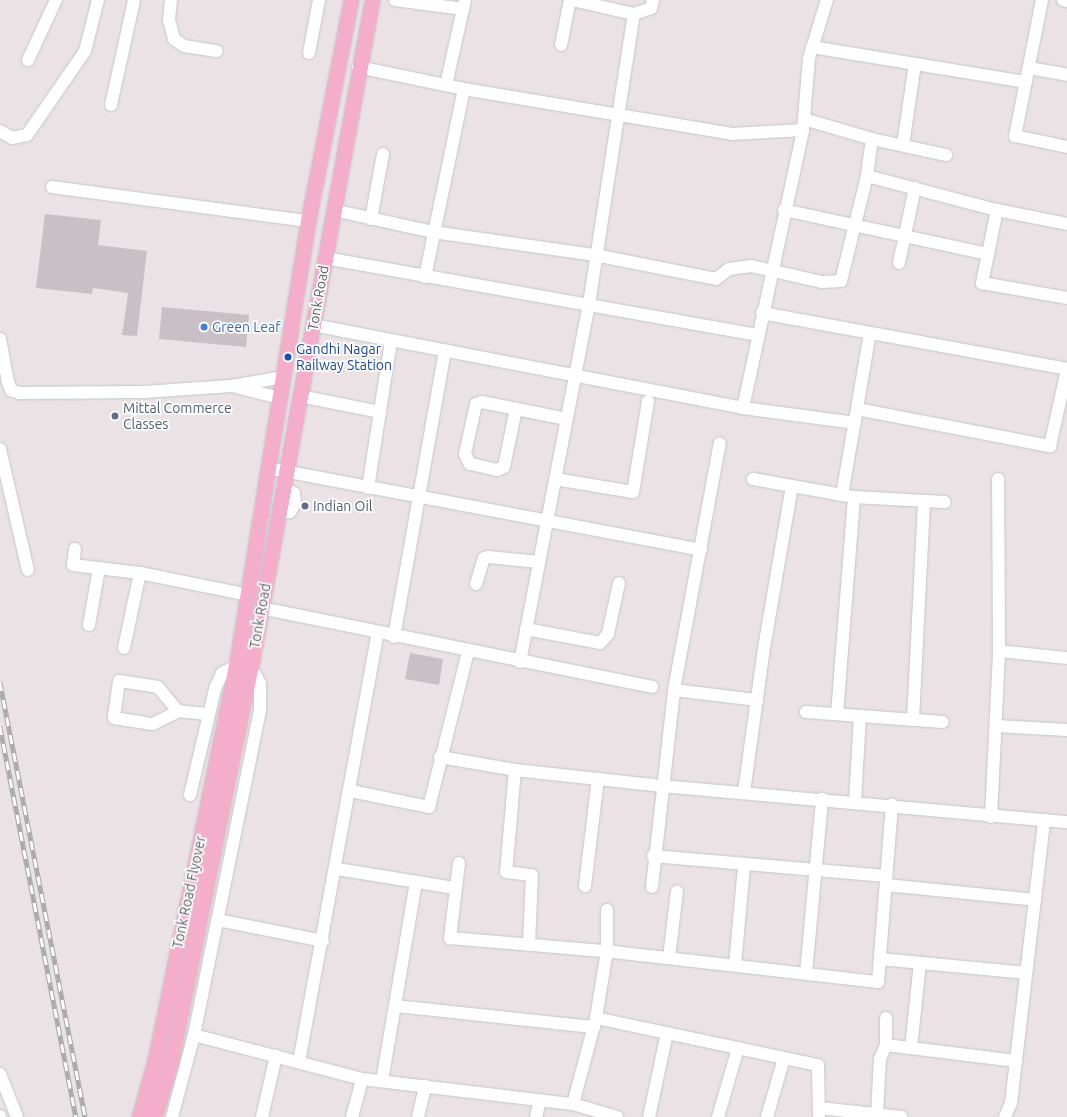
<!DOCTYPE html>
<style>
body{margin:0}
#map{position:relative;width:1067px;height:1117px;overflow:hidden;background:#ebe2e6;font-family:Ubuntu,sans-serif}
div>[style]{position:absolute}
.building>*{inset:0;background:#c8c0c5}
.roads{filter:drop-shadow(0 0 1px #c3c8c5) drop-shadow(0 0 1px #c3c8c5)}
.minor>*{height:12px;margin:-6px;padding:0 6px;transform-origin:6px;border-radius:6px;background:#fff}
.major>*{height:15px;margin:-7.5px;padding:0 7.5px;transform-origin:7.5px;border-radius:7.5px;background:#f4aecc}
.rail>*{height:4.5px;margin-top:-2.25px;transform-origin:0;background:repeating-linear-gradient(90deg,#fff 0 9px,#a8a9a8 0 18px);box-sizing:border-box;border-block:1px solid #a8a9a8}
.dots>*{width:11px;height:11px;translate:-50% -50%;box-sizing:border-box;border:2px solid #fff;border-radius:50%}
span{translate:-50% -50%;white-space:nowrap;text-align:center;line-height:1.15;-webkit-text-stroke:3.5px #fff;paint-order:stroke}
.street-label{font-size:14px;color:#5a605c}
.shop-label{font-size:14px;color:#366cbe}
.left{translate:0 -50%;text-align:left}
.transit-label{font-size:14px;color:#164399}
.service-label{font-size:14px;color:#4e5e75}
</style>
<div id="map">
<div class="building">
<div style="clip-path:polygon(45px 214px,101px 220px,98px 245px,147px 251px,137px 336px,122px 335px,128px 293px,93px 288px,92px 294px,36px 288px)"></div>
<div style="clip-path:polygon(162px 307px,249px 315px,246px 347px,159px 339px)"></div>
<div style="clip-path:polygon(410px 653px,443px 659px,439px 685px,405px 679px)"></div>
</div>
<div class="roads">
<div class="minor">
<div style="left:171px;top:0;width:20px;rotate:96deg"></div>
<div style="left:169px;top:20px;width:20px;rotate:75deg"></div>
<div style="left:174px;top:39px;width:12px;rotate:35deg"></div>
<div style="left:184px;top:46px;width:33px;rotate:9deg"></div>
<div style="left:395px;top:0;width:69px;rotate:7.5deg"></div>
<div style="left:463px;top:9px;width:9px;rotate:-77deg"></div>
<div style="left:572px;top:0;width:64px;rotate:12.7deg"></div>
<div style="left:1042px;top:0;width:139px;rotate:101.2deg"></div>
<div style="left:1015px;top:136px;width:53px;rotate:11.9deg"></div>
<div style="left:1063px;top:0;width:4px;rotate:14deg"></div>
<div style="left:561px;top:45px;width:46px;rotate:-78.7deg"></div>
<div style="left:812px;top:47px;width:217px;rotate:9.3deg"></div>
<div style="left:309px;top:53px;width:54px;rotate:-79.3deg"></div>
<div style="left:28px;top:60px;width:66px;rotate:-65deg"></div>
<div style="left:358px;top:67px;width:108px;rotate:11.7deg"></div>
<div style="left:464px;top:89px;width:272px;rotate:9.5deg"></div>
<div style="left:732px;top:134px;width:71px;rotate:-3.2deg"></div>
<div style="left:1029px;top:68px;width:39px;rotate:10deg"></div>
<div style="left:446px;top:85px;width:78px;rotate:-77.4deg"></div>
<div style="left:111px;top:105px;width:107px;rotate:-77.6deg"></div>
<div style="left:804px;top:119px;width:71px;rotate:16.4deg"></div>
<div style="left:872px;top:139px;width:37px;rotate:98deg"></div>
<div style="left:0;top:131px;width:14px;rotate:30deg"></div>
<div style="left:12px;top:138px;width:15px;rotate:-11deg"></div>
<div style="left:27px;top:135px;width:102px;rotate:-55.4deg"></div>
<div style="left:85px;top:51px;width:53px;rotate:-75.7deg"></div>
<div style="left:872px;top:139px;width:76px;rotate:12.2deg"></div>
<div style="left:903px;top:145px;width:82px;rotate:-81.6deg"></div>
<div style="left:52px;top:187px;width:258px;rotate:7.6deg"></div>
<div style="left:333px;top:210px;width:102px;rotate:12.4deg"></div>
<div style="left:433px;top:232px;width:164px;rotate:8.1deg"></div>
<div style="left:595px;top:255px;width:123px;rotate:11.2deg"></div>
<div style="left:716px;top:279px;width:16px;rotate:-38deg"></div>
<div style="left:729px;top:269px;width:22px;rotate:-8deg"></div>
<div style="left:751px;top:266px;width:73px;rotate:12.7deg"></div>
<div style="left:822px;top:282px;width:19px;rotate:-3deg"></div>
<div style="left:841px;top:281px;width:108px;rotate:-76.1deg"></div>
<div style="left:867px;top:176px;width:134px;rotate:14.7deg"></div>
<div style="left:997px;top:210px;width:71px;rotate:11.3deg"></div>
<div style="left:784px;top:210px;width:209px;rotate:12.2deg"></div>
<div style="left:997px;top:210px;width:75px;rotate:101.6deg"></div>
<div style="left:982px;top:283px;width:86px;rotate:10deg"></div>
<div style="left:371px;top:219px;width:66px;rotate:-79.5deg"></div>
<div style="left:325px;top:258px;width:440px;rotate:10.1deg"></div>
<div style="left:899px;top:263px;width:77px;rotate:-78deg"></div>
<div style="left:425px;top:277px;width:192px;rotate:-78.3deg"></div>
<div style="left:762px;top:313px;width:310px;rotate:10.4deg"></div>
<div style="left:313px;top:325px;width:438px;rotate:10.9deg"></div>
<div style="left:743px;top:408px;width:113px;rotate:7.6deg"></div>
<div style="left:0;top:339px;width:44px;rotate:79.5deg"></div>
<div style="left:8px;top:382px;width:9px;rotate:69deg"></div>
<div style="left:11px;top:390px;width:9px;rotate:21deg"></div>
<div style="left:19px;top:393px;width:125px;rotate:-0.5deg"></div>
<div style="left:144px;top:392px;width:87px;rotate:-3.9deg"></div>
<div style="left:231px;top:386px;width:54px;rotate:-9.6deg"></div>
<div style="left:236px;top:387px;width:45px;rotate:14deg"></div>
<div style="left:300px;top:396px;width:82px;rotate:11.3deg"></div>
<div style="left:743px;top:408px;width:284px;rotate:-77.8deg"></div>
<div style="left:803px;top:130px;width:72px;rotate:-85.2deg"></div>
<div style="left:809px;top:58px;width:61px;rotate:-72.8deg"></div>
<div style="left:516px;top:409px;width:59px;rotate:101.7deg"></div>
<div style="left:504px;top:467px;width:8px;rotate:157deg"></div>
<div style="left:497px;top:470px;width:28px;rotate:-167deg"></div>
<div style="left:470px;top:464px;width:11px;rotate:-117deg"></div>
<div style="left:465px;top:454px;width:51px;rotate:-77.6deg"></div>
<div style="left:476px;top:404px;width:6px;rotate:-18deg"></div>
<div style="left:482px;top:402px;width:86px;rotate:11.4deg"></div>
<div style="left:857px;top:409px;width:197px;rotate:10.9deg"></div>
<div style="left:1050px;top:446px;width:78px;rotate:-77.4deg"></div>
<div style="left:0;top:449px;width:124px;rotate:77deg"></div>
<div style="left:268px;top:468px;width:441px;rotate:10.7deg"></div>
<div style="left:555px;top:479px;width:79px;rotate:9.5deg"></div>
<div style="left:633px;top:492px;width:92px;rotate:-80.6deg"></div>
<div style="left:753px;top:479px;width:103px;rotate:10.1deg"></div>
<div style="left:854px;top:497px;width:91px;rotate:3.1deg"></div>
<div style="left:368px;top:488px;width:149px;rotate:-81.1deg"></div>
<div style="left:842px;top:495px;width:164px;rotate:-80.2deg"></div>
<div style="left:280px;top:513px;width:10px;rotate:-6deg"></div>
<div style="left:290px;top:512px;width:10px;rotate:-61deg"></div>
<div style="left:295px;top:503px;width:10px;rotate:-96deg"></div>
<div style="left:294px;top:493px;width:13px;rotate:-153deg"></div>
<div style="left:75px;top:549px;width:16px;rotate:97deg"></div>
<div style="left:73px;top:565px;width:67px;rotate:6.8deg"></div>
<div style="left:140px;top:573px;width:110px;rotate:11.5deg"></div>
<div style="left:476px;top:584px;width:27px;rotate:-73deg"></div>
<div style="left:484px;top:558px;width:4px;rotate:-14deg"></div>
<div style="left:488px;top:557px;width:51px;rotate:5.6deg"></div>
<div style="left:261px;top:608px;width:399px;rotate:11.4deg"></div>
<div style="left:89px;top:625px;width:58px;rotate:-80deg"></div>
<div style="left:526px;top:629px;width:75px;rotate:10.7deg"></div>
<div style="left:600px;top:643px;width:12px;rotate:-48deg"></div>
<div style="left:608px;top:634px;width:52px;rotate:-77.8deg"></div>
<div style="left:394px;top:637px;width:290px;rotate:-79.9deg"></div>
<div style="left:124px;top:648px;width:77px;rotate:-78deg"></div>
<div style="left:999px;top:651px;width:68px;rotate:5.9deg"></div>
<div style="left:520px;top:662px;width:365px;rotate:-79.1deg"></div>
<div style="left:589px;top:304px;width:293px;rotate:-81.2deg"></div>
<div style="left:634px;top:14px;width:18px;rotate:-19deg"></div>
<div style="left:651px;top:8px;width:8px;rotate:-76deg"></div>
<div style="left:674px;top:690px;width:84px;rotate:6.9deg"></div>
<div style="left:178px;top:711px;width:31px;rotate:-130deg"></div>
<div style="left:158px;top:687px;width:39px;rotate:-171deg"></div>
<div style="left:119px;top:681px;width:37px;rotate:98deg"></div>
<div style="left:114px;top:718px;width:39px;rotate:9deg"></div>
<div style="left:153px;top:724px;width:28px;rotate:-27deg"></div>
<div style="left:178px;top:711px;width:31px;rotate:6deg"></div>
<div style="left:806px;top:712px;width:137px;rotate:4.2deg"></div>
<div style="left:837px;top:714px;width:218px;rotate:-85.5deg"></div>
<div style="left:913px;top:720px;width:218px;rotate:-87.1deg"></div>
<div style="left:996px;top:726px;width:71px;rotate:3.2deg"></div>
<div style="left:440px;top:757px;width:76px;rotate:9.8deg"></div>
<div style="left:515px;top:770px;width:148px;rotate:6.2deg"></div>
<div style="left:662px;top:786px;width:407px;rotate:5.1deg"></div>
<div style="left:515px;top:770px;width:102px;rotate:95deg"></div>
<div style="left:506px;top:872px;width:26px;rotate:7deg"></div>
<div style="left:532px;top:875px;width:70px;rotate:92.5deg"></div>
<div style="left:351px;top:791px;width:80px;rotate:11.6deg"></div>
<div style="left:429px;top:807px;width:160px;rotate:-75.9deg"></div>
<div style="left:744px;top:792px;width:145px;rotate:-82.1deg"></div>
<div style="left:764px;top:648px;width:164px;rotate:-80.2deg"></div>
<div style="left:190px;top:795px;width:109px;rotate:-76.7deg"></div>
<div style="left:215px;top:689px;width:17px;rotate:-66deg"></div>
<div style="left:222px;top:673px;width:16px;rotate:-27deg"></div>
<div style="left:855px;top:802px;width:86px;rotate:-86.7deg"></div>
<div style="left:991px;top:817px;width:166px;rotate:-87.2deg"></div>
<div style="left:999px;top:651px;width:172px;rotate:-90.3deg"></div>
<div style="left:653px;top:856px;width:234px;rotate:4.9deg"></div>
<div style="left:459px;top:863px;width:76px;rotate:96.8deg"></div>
<div style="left:450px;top:938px;width:165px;rotate:4.9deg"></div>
<div style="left:614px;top:952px;width:266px;rotate:6.5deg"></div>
<div style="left:878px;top:982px;width:178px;rotate:-85.5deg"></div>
<div style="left:337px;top:869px;width:119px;rotate:9.2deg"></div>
<div style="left:886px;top:885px;width:150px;rotate:5.7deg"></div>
<div style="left:585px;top:886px;width:108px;rotate:-83.1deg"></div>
<div style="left:652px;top:887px;width:198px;rotate:-83.6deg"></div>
<div style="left:674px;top:690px;width:251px;rotate:-79.5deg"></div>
<div style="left:218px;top:920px;width:107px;rotate:11.3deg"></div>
<div style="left:669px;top:958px;width:67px;rotate:-83.2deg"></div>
<div style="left:880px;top:959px;width:147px;rotate:5.5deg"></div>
<div style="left:735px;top:965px;width:99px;rotate:-84.8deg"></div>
<div style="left:806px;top:973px;width:175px;rotate:-84.7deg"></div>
<div style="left:396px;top:1006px;width:199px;rotate:6.1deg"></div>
<div style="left:596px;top:1018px;width:227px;rotate:12deg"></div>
<div style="left:818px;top:1065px;width:52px;rotate:88.9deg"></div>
<div style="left:886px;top:1018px;width:27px;rotate:90deg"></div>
<div style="left:886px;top:1045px;width:131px;rotate:7deg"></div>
<div style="left:194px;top:1035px;width:174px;rotate:14.7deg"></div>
<div style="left:362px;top:1079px;width:212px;rotate:6.8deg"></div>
<div style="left:573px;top:1104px;width:46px;rotate:16.5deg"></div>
<div style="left:911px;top:1048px;width:85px;rotate:-84deg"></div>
<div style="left:299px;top:1062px;width:436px;rotate:-79.6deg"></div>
<div style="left:0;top:1074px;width:46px;rotate:68.4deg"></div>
<div style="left:382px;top:1081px;width:201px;rotate:-80.3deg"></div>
<div style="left:573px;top:1104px;width:89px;rotate:-75deg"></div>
<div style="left:596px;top:1018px;width:68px;rotate:-80.7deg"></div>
<div style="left:607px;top:951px;width:41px;rotate:-90deg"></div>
<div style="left:820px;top:1108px;width:82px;rotate:6.3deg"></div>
<div style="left:877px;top:1114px;width:55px;rotate:-86.9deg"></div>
<div style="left:880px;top:1059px;width:15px;rotate:-67deg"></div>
<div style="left:0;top:1116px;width:1px;rotate:90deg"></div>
<div style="left:172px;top:1117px;width:85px;rotate:-75deg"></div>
<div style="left:194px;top:1035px;width:332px;rotate:-78.5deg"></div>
<div style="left:260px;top:710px;width:26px;rotate:-90deg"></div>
<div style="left:260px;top:684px;width:20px;rotate:-117deg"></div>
<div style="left:262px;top:1117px;width:63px;rotate:-77.1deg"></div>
<div style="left:352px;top:1117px;width:39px;rotate:-75deg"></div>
<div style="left:418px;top:1117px;width:32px;rotate:-77deg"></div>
<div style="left:536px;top:1117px;width:17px;rotate:-77deg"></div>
<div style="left:649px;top:1117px;width:86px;rotate:-77.9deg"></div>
<div style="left:718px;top:1117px;width:72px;rotate:-73.8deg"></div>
<div style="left:767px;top:1117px;width:61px;rotate:-73.9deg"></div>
<div style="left:1005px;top:1117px;width:15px;rotate:-67deg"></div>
<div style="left:1011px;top:1103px;width:285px;rotate:-83.3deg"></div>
</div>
<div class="major">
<div style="left:139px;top:1117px;width:59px;rotate:-74.3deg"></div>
<div style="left:155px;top:1060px;width:402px;rotate:-78.4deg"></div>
<div style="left:236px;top:666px;width:451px;rotate:-80.8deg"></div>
<div style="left:308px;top:221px;width:225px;rotate:-79deg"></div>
<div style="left:154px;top:1117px;width:59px;rotate:-73.1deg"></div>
<div style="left:171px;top:1061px;width:403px;rotate:-78.6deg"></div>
<div style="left:251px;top:666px;width:677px;rotate:-79.7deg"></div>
</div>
</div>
<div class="rail">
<div style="left:0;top:682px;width:443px;rotate:78.9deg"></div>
<div style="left:0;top:726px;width:398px;rotate:79deg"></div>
</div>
<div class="dots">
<div style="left:204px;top:327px;background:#3f7fe0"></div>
<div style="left:288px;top:357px;background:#1a4fb4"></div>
<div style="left:115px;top:416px;background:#5c6f8a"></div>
<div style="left:305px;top:506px;background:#5c6f8a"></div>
</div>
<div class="street-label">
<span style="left:318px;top:298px;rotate:-80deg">Tonk Road</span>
<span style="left:260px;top:616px;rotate:-80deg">Tonk Road</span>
<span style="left:189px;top:892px;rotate:-78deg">Tonk Road Flyover</span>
</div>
<div class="shop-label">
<span class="left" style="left:212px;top:327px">Green Leaf</span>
</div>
<div class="transit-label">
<span class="left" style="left:296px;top:357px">Gandhi Nagar<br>Railway Station</span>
</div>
<div class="service-label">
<span class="left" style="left:123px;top:416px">Mittal Commerce<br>Classes</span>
<span class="left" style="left:313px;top:506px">Indian Oil</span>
</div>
</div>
